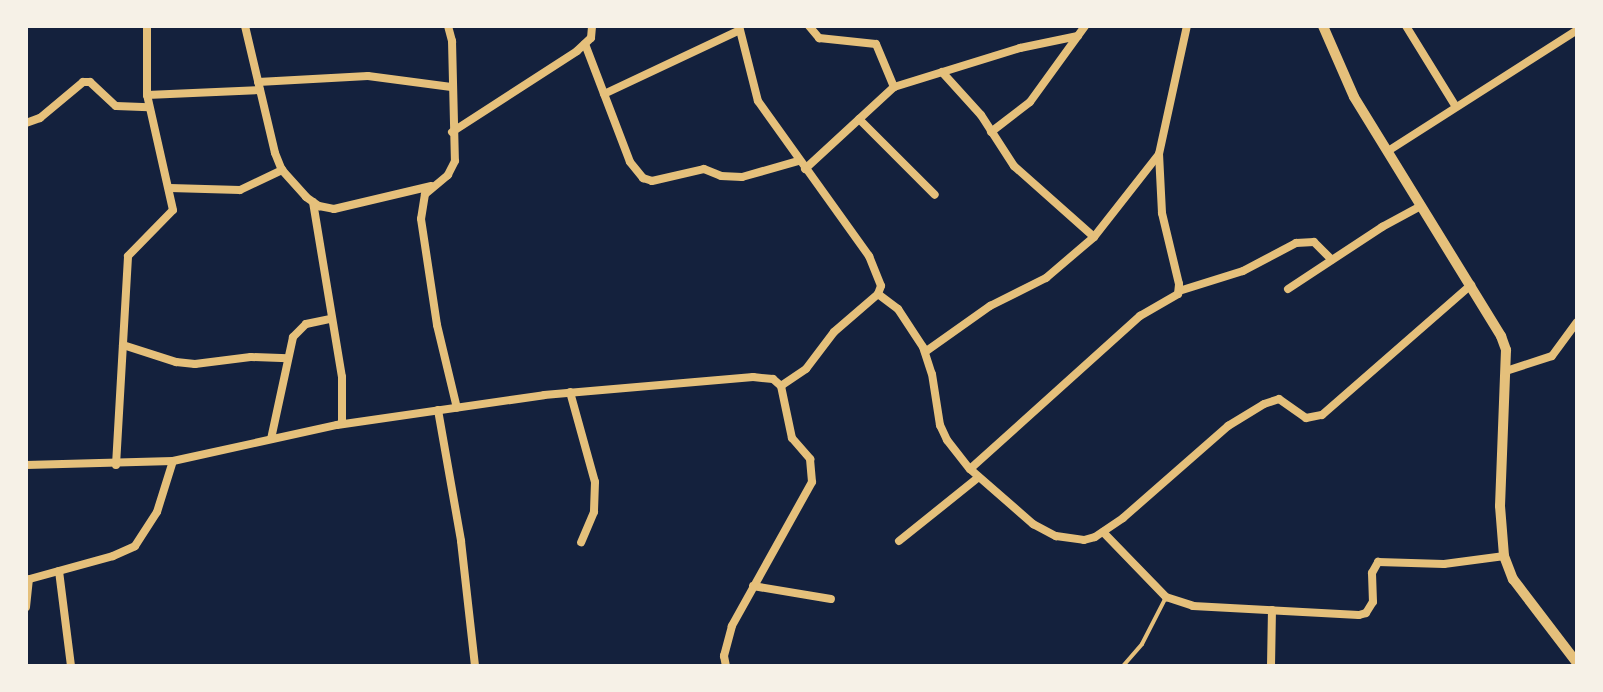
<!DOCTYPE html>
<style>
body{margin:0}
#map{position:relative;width:1603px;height:692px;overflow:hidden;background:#14213d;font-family:"Varela Round",sans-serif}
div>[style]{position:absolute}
.service>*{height:4px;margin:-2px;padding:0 2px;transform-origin:2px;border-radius:2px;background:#e5c07b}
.minor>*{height:8px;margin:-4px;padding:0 4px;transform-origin:4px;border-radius:4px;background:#e5c07b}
.tertiary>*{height:10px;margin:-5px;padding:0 5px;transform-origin:5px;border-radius:5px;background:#e5c07b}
span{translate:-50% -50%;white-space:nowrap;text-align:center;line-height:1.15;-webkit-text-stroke:8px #f6f1e7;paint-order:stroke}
.frame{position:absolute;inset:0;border:28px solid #f6f1e7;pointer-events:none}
</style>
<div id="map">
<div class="service">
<div style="left:1123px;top:666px;width:29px;rotate:-49deg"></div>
<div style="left:1142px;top:644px;width:53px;rotate:-62.9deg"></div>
</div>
<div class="minor">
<div style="left:245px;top:26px;width:130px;rotate:76.7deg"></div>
<div style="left:275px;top:153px;width:18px;rotate:68deg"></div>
<div style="left:282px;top:170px;width:36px;rotate:48deg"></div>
<div style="left:306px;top:197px;width:16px;rotate:35deg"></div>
<div style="left:319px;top:206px;width:15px;rotate:11deg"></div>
<div style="left:334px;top:209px;width:100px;rotate:-13.3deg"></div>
<div style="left:448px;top:26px;width:16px;rotate:75deg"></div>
<div style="left:452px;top:41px;width:120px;rotate:88.6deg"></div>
<div style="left:455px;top:161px;width:16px;rotate:117deg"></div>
<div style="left:448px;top:175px;width:30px;rotate:140deg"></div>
<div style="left:425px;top:194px;width:25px;rotate:99deg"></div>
<div style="left:421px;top:219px;width:107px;rotate:81.4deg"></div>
<div style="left:437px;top:325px;width:85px;rotate:76.5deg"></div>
<div style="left:739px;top:26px;width:77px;rotate:75.8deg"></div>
<div style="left:758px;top:101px;width:191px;rotate:54.4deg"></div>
<div style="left:869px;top:256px;width:32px;rotate:68deg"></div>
<div style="left:881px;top:286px;width:9px;rotate:111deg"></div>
<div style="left:878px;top:294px;width:58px;rotate:139.2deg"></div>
<div style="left:834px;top:332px;width:46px;rotate:127.1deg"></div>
<div style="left:806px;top:369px;width:30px;rotate:146deg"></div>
<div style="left:809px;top:26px;width:16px;rotate:50deg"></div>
<div style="left:819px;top:38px;width:57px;rotate:6deg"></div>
<div style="left:876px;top:44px;width:47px;rotate:67.3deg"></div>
<div style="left:1406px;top:26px;width:95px;rotate:58.3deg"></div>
<div style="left:585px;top:44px;width:126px;rotate:69.1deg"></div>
<div style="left:630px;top:162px;width:21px;rotate:51deg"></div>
<div style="left:643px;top:178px;width:9px;rotate:18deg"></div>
<div style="left:652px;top:181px;width:53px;rotate:-13deg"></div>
<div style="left:704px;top:169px;width:18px;rotate:22deg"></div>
<div style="left:721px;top:176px;width:21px;rotate:3deg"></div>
<div style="left:742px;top:177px;width:58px;rotate:-15.9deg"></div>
<div style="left:942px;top:72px;width:58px;rotate:47.8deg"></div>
<div style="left:981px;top:115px;width:61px;rotate:57.1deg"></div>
<div style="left:1014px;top:166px;width:107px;rotate:41.6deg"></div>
<div style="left:258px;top:82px;width:110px;rotate:-3.1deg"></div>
<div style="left:368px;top:76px;width:84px;rotate:7.5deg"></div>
<div style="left:604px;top:94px;width:150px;rotate:-25.2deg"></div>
<div style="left:147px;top:95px;width:113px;rotate:-2.5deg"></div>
<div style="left:859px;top:119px;width:107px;rotate:45deg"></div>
<div style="left:26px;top:123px;width:15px;rotate:-20deg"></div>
<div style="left:40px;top:118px;width:56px;rotate:-39.9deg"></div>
<div style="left:83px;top:82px;width:7px"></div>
<div style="left:90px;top:82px;width:35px;rotate:43deg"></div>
<div style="left:116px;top:106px;width:33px;rotate:2deg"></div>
<div style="left:452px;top:132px;width:149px;rotate:-32.9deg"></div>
<div style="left:577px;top:51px;width:19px;rotate:-43deg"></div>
<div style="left:591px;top:38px;width:12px;rotate:-85deg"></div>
<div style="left:991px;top:132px;width:49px;rotate:-37.6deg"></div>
<div style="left:1030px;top:102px;width:94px;rotate:-54.1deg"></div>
<div style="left:1388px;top:151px;width:224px;rotate:-32.6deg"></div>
<div style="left:805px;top:169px;width:121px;rotate:-42.7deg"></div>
<div style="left:894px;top:87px;width:132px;rotate:-17.2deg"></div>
<div style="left:1020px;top:48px;width:59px;rotate:-11.7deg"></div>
<div style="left:170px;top:188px;width:70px;rotate:1.6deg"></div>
<div style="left:240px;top:190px;width:47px;rotate:-25.5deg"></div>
<div style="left:313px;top:202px;width:177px;rotate:80.6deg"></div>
<div style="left:342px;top:377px;width:47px;rotate:90deg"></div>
<div style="left:1288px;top:289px;width:113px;rotate:-33.4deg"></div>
<div style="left:1382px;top:227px;width:42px;rotate:-28.4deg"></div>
<div style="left:1179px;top:291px;width:67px;rotate:-17.4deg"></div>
<div style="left:1243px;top:271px;width:60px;rotate:-27.8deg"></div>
<div style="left:1296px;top:243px;width:18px;rotate:-3deg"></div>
<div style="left:1314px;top:242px;width:25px;rotate:45deg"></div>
<div style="left:878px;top:294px;width:25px;rotate:37deg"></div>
<div style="left:898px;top:309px;width:45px;rotate:56.7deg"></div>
<div style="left:923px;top:347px;width:28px;rotate:72deg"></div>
<div style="left:932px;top:374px;width:52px;rotate:81.1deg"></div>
<div style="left:940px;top:425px;width:17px;rotate:65deg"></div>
<div style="left:947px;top:440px;width:37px;rotate:52deg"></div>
<div style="left:970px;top:469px;width:84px;rotate:41.1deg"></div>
<div style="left:1033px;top:524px;width:26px;rotate:28deg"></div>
<div style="left:1056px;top:536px;width:28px;rotate:8deg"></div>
<div style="left:1084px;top:540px;width:11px;rotate:-15deg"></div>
<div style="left:1095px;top:537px;width:34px;rotate:-34deg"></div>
<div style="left:1123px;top:518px;width:140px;rotate:-41.2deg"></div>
<div style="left:1228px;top:426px;width:42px;rotate:-31.4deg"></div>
<div style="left:1264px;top:404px;width:16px;rotate:-18deg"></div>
<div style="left:1279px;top:399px;width:33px;rotate:35deg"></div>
<div style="left:1306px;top:418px;width:16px;rotate:-11deg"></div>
<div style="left:1322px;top:415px;width:198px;rotate:-41.1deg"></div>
<div style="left:123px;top:345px;width:56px;rotate:17.8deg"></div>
<div style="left:176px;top:362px;width:19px;rotate:6deg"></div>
<div style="left:195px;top:364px;width:56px;rotate:-7.1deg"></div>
<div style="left:251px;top:357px;width:37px;rotate:2deg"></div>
<div style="left:925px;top:352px;width:80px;rotate:-35.3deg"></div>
<div style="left:990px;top:306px;width:63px;rotate:-26.6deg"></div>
<div style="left:1046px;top:278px;width:63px;rotate:-40.5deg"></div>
<div style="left:1094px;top:237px;width:105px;rotate:-51.9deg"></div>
<div style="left:1506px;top:371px;width:48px;rotate:-18.1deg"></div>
<div style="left:1552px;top:356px;width:42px;rotate:-53.7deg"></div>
<div style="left:570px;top:392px;width:93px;rotate:74.5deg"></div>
<div style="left:595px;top:482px;width:30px;rotate:92deg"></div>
<div style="left:594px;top:512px;width:33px;rotate:113deg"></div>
<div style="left:438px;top:410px;width:133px;rotate:80deg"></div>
<div style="left:461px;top:541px;width:126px;rotate:83.6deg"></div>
<div style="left:271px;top:439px;width:104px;rotate:-77.8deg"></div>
<div style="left:293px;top:337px;width:18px;rotate:-45deg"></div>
<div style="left:306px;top:324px;width:25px;rotate:-12deg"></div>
<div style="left:26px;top:465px;width:147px;rotate:-1.6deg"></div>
<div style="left:173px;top:461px;width:168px;rotate:-12.4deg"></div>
<div style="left:337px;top:425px;width:209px;rotate:-8.2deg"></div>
<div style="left:544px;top:395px;width:210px;rotate:-4.9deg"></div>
<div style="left:753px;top:377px;width:20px;rotate:6deg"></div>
<div style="left:773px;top:379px;width:11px;rotate:41deg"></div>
<div style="left:781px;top:386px;width:53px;rotate:78.1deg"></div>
<div style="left:792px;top:438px;width:28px;rotate:49deg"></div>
<div style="left:810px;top:459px;width:23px;rotate:85deg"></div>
<div style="left:812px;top:482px;width:165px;rotate:119.1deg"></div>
<div style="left:732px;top:626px;width:31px;rotate:105deg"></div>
<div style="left:724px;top:656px;width:10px;rotate:79deg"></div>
<div style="left:116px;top:465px;width:209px;rotate:-86.7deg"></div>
<div style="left:128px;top:256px;width:64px;rotate:-45.6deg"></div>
<div style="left:173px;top:210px;width:118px;rotate:-102.7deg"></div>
<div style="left:147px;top:95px;width:69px;rotate:-90deg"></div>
<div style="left:970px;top:469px;width:229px;rotate:-42deg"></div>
<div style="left:1140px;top:316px;width:44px;rotate:-30.1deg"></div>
<div style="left:1178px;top:294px;width:10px;rotate:-84deg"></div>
<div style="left:1179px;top:284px;width:73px;rotate:-103.5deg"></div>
<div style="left:1162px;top:213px;width:59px;rotate:-92.9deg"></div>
<div style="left:1159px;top:154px;width:131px;rotate:-77.7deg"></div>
<div style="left:1103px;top:532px;width:91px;rotate:45.9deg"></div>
<div style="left:1166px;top:597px;width:28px;rotate:18deg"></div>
<div style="left:1193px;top:606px;width:166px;rotate:3.1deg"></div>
<div style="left:1359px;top:615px;width:7px;rotate:-16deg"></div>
<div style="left:1366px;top:613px;width:13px;rotate:-58deg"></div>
<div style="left:1373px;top:602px;width:29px;rotate:-92deg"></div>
<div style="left:1372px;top:573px;width:13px;rotate:-61deg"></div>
<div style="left:1378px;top:562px;width:66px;rotate:1.7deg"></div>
<div style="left:1444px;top:564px;width:61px;rotate:-7.6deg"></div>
<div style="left:899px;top:541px;width:102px;rotate:-38.7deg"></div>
<div style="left:59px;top:571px;width:96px;rotate:82.8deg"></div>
<div style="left:26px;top:580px;width:90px;rotate:-15.4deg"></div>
<div style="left:113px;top:556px;width:24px;rotate:-24deg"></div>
<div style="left:135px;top:546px;width:40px;rotate:-57.1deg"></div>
<div style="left:157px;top:512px;width:53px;rotate:-72.6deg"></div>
<div style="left:753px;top:586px;width:79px;rotate:9.5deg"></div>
<div style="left:26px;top:607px;width:28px;rotate:-84deg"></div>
<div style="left:1271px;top:666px;width:56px;rotate:-89deg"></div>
</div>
<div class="tertiary">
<div style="left:1323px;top:26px;width:77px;rotate:66.4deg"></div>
<div style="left:1354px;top:97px;width:281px;rotate:58.4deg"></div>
<div style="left:1501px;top:336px;width:15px;rotate:70deg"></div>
<div style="left:1506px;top:350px;width:156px;rotate:92.2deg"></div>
<div style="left:1500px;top:506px;width:50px;rotate:85.4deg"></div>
<div style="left:1504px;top:556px;width:25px;rotate:69deg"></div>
<div style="left:1513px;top:579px;width:106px;rotate:52.7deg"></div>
</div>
<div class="frame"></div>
</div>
